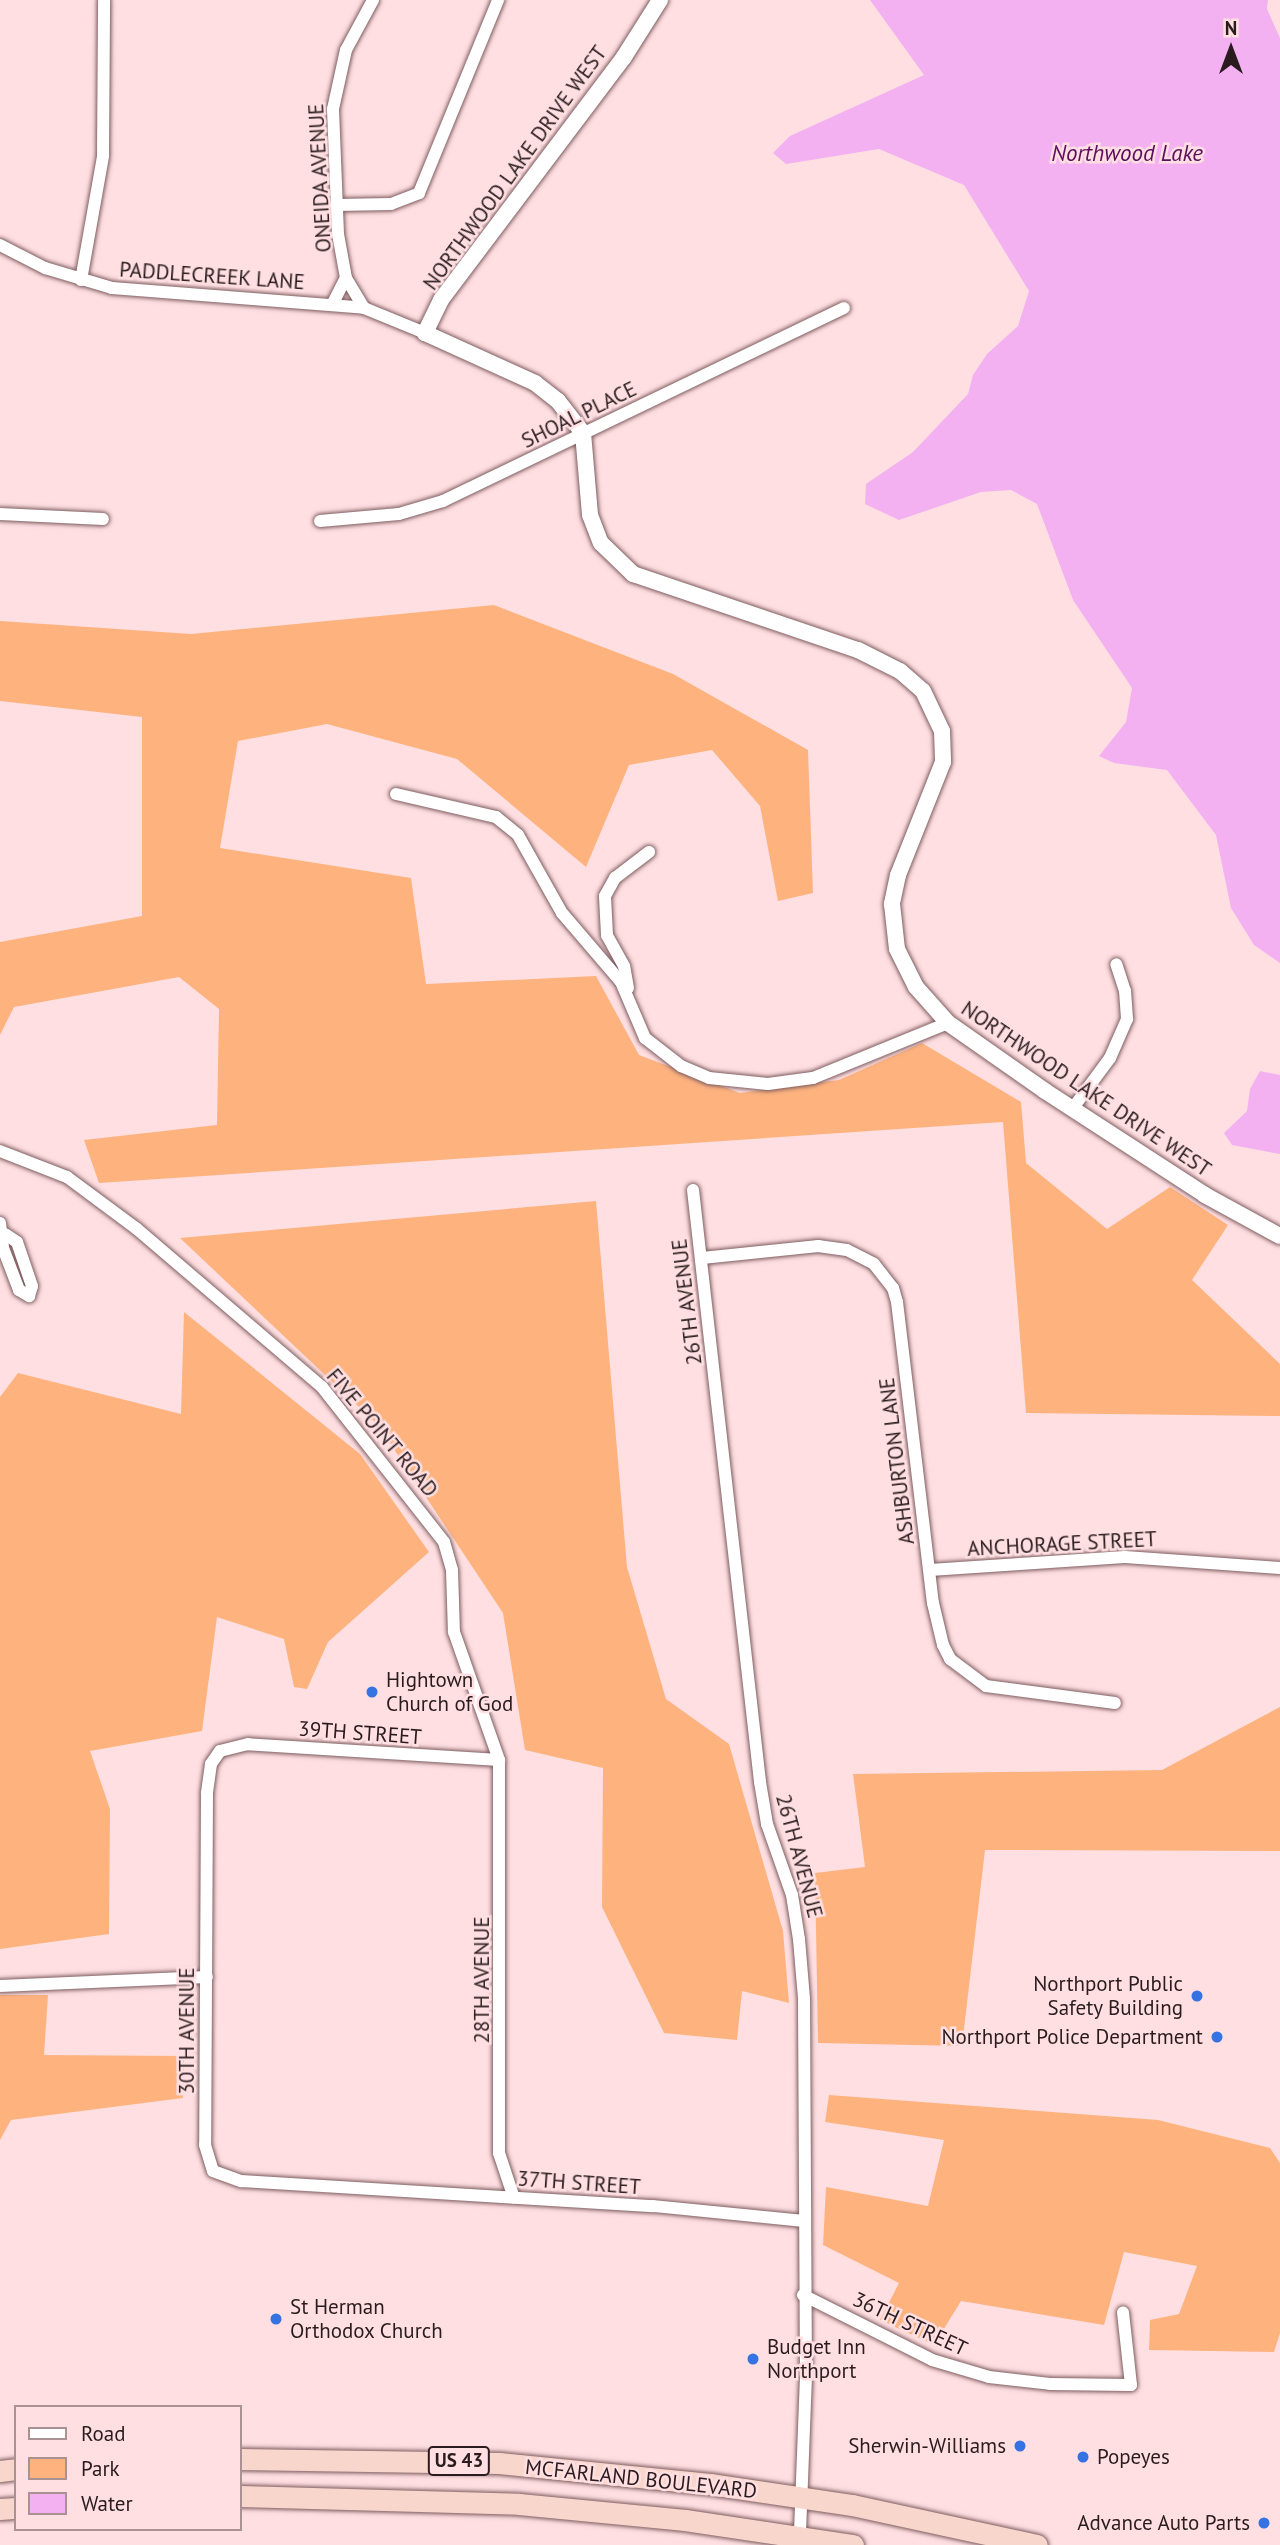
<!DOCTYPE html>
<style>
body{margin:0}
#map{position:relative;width:1280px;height:2545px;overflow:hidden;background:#ffdfe2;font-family:"PT Sans",sans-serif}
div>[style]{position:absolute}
.green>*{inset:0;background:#feb37f}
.water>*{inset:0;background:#f3b1f1}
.roads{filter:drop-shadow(0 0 2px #7e5d60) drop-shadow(0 0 2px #7e5d60)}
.minor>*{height:12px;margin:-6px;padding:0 6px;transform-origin:6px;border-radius:6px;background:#fff}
.tertiary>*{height:16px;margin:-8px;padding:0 8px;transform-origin:8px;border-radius:8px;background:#fff}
.trunk>*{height:21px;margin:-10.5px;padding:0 10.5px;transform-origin:10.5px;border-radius:10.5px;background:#f8d6cc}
.dots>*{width:19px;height:19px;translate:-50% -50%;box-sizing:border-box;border:4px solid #ffdfe2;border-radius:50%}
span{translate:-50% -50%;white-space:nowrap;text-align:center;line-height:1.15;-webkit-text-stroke:5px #ffdfe2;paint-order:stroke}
.shield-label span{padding:2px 5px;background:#ffdfe2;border:2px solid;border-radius:5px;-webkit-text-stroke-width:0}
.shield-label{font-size:19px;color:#2a1c1e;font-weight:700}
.street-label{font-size:21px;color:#2a1c1e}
.poi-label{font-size:21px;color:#2a1c1e}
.left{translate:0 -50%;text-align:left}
.right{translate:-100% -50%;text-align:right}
.water-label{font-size:23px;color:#5d0f5e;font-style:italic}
.legend{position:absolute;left:14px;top:2405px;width:228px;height:126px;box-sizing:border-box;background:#ffdfe2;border:2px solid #aa9194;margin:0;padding:9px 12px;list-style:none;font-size:21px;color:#2a1c1e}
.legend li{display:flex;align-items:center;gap:14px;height:35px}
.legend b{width:35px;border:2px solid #aa9194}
.north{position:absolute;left:1196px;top:14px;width:70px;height:70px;-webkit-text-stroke:5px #ffdfe2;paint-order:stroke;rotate:0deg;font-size:19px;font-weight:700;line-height:28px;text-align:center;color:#2a1c1e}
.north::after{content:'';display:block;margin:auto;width:24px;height:32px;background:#2a1c1e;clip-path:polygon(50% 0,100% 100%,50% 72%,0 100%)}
</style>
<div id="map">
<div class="green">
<div style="clip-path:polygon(494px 605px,673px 674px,808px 750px,813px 893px,778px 901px,760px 806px,712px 750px,629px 765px,586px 867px,457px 759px,327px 724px,238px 741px,220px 848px,411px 878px,426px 984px,596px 976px,639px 1055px,740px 1093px,839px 1080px,922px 1043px,1021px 1102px,1026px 1163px,1107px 1229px,1170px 1187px,1228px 1225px,1192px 1280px,1280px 1364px,1280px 1416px,1026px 1413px,1003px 1122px,99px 1183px,84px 1140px,217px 1125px,219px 1009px,179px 977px,14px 1007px,0 1035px,0 942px,142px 916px,142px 717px,0 701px,0 621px,191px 634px)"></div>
<div style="clip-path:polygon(596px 1201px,627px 1567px,666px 1699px,729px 1744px,783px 1931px,789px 2003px,742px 1991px,737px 2040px,664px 2033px,602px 1907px,603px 1768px,525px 1750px,503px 1613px,378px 1425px,180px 1238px)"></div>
<div style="clip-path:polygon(184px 1312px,360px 1454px,429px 1552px,328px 1642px,307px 1689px,294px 1687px,284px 1639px,217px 1617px,202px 1731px,90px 1751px,110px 1809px,109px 1934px,0 1949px,0 1397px,18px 1373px,181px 1414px)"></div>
<div style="clip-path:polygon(1280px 1707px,1280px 1851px,985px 1850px,962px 2046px,818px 2043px,815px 1873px,865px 1867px,853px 1774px,1162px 1770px)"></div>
<div style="clip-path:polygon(0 1995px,48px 1995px,44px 2055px,184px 2056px,183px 2098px,11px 2120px,0 2140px)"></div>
<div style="clip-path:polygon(829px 2095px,1158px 2120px,1270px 2148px,1280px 2163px,1280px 2333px,1274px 2352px,1149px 2350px,1150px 2320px,1179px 2314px,1197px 2266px,1124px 2252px,1104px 2325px,961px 2301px,934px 2345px,880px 2320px,899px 2283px,823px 2245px,826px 2187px,928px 2206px,944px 2140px,825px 2122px)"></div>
</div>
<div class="water">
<div style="clip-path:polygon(870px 0,1268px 0,1267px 9px,1280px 38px,1280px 963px,1254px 945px,1231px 908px,1216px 835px,1167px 770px,1114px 763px,1099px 756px,1126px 722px,1132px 688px,1073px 600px,1037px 504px,1011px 490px,981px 492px,899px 520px,865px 504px,866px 484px,913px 452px,968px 394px,973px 375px,987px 354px,1018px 326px,1029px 291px,964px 185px,879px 149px,786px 164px,773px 153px,790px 136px,924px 75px)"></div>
<div style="clip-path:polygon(1260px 1071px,1280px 1075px,1280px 1154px,1232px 1145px,1224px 1133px,1247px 1111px,1250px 1089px)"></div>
</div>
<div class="roads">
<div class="minor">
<div style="left:336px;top:205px;width:55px;rotate:-1deg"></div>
<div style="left:391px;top:204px;width:30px;rotate:-21deg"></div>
<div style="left:419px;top:193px;width:209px;rotate:-67.7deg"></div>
<div style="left:0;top:245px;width:51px;rotate:27.1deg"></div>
<div style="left:45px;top:268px;width:70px;rotate:16.6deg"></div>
<div style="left:112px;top:288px;width:253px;rotate:4.5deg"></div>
<div style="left:364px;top:308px;width:66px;rotate:22.3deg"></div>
<div style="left:81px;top:280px;width:126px;rotate:-79.9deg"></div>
<div style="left:103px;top:156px;width:156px;rotate:-89.6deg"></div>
<div style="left:332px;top:305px;width:30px;rotate:-63deg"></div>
<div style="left:364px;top:308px;width:35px;rotate:-121deg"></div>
<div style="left:346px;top:278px;width:45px;rotate:-100.3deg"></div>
<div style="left:338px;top:234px;width:125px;rotate:-92.3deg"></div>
<div style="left:333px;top:109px;width:60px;rotate:-77.6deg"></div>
<div style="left:346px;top:50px;width:57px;rotate:-61.6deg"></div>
<div style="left:0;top:514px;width:103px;rotate:2.8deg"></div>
<div style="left:320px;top:521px;width:79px;rotate:-5.1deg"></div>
<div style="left:399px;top:514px;width:46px;rotate:-16.5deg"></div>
<div style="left:443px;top:501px;width:445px;rotate:-25.7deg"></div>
<div style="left:396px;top:794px;width:103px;rotate:13deg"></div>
<div style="left:496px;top:817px;width:28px;rotate:39deg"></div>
<div style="left:518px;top:835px;width:90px;rotate:60.6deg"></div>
<div style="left:562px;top:913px;width:91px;rotate:49.5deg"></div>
<div style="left:621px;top:982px;width:61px;rotate:66.8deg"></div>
<div style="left:645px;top:1038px;width:46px;rotate:37.9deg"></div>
<div style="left:681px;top:1066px;width:30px;rotate:23deg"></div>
<div style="left:709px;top:1078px;width:59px;rotate:5.8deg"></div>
<div style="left:768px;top:1084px;width:45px;rotate:-7.6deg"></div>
<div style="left:813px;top:1078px;width:146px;rotate:-22.2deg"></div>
<div style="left:628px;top:988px;width:22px;rotate:-100deg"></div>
<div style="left:624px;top:966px;width:35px;rotate:-119deg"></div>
<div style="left:607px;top:935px;width:39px;rotate:-93deg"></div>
<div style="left:605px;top:896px;width:21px;rotate:-61deg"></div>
<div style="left:615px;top:878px;width:43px;rotate:-37.4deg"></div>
<div style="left:1073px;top:1108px;width:62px;rotate:-53.5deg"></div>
<div style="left:1110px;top:1058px;width:43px;rotate:-66.4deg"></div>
<div style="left:1127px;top:1019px;width:28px;rotate:-94deg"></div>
<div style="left:1125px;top:991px;width:28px;rotate:-108deg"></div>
<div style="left:0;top:1151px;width:72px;rotate:21.2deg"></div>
<div style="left:67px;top:1177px;width:87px;rotate:36.6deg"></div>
<div style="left:137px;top:1229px;width:243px;rotate:40.5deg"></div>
<div style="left:322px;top:1387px;width:197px;rotate:51.8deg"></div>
<div style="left:444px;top:1542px;width:29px;rotate:74deg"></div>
<div style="left:452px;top:1570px;width:62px;rotate:88.2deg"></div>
<div style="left:454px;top:1632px;width:136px;rotate:70.6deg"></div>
<div style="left:499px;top:1760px;width:393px;rotate:90deg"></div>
<div style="left:499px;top:2153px;width:47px;rotate:71.6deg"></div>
<div style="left:693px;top:1190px;width:596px;rotate:83.54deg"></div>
<div style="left:760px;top:1782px;width:43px;rotate:80.5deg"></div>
<div style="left:767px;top:1824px;width:75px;rotate:70.6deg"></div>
<div style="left:792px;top:1895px;width:45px;rotate:81deg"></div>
<div style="left:799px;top:1939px;width:60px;rotate:85.2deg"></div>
<div style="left:804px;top:1999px;width:377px;rotate:89.7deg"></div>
<div style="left:806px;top:2376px;width:159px;rotate:92.2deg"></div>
<div style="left:0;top:1223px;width:25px;rotate:83deg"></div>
<div style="left:3px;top:1248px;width:45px;rotate:69.1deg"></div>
<div style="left:19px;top:1290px;width:12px;rotate:31deg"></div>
<div style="left:29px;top:1296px;width:10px;rotate:-73deg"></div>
<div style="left:32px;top:1286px;width:46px;rotate:-108.8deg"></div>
<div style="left:17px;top:1242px;width:14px;rotate:-146deg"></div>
<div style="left:702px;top:1258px;width:117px;rotate:-5.9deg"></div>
<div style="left:818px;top:1246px;width:29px;rotate:8deg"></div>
<div style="left:847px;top:1250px;width:30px;rotate:27deg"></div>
<div style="left:874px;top:1264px;width:31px;rotate:52deg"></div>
<div style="left:893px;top:1288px;width:15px;rotate:74deg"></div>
<div style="left:897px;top:1302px;width:303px;rotate:83.2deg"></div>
<div style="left:933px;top:1603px;width:43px;rotate:76.6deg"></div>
<div style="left:943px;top:1645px;width:16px;rotate:63deg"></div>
<div style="left:950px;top:1659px;width:45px;rotate:36.9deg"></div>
<div style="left:986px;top:1686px;width:130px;rotate:7.5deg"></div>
<div style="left:930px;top:1570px;width:195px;rotate:-3.8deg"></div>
<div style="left:1125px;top:1557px;width:155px;rotate:4.1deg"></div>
<div style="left:499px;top:1760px;width:252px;rotate:-176.4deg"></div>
<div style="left:248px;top:1744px;width:29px;rotate:166deg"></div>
<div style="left:220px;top:1751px;width:16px;rotate:125deg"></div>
<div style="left:211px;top:1764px;width:30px;rotate:98deg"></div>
<div style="left:207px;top:1794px;width:351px;rotate:90.3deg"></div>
<div style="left:205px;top:2145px;width:27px;rotate:73deg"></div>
<div style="left:213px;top:2171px;width:30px;rotate:20deg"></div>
<div style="left:241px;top:2181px;width:413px;rotate:3.5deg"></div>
<div style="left:653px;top:2206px;width:151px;rotate:5.7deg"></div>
<div style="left:0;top:1986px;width:207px;rotate:-2.5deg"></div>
<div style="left:803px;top:2295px;width:144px;rotate:26.7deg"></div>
<div style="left:932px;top:2360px;width:59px;rotate:16.6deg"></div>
<div style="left:989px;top:2377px;width:61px;rotate:6.5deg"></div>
<div style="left:1050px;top:2384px;width:81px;rotate:0.7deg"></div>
<div style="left:1131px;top:2385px;width:73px;rotate:-96.3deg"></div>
</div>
<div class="tertiary">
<div style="left:660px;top:0;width:67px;rotate:122.3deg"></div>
<div style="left:624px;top:57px;width:304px;rotate:127deg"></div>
<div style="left:441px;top:300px;width:37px;rotate:116deg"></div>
<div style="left:425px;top:333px;width:121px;rotate:24.4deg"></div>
<div style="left:535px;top:383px;width:29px;rotate:38deg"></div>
<div style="left:558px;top:401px;width:41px;rotate:52deg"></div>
<div style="left:583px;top:433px;width:82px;rotate:85.1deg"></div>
<div style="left:590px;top:515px;width:30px;rotate:69deg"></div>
<div style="left:601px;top:543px;width:45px;rotate:44.1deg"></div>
<div style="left:633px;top:574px;width:237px;rotate:18.7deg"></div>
<div style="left:858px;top:650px;width:47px;rotate:26.6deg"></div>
<div style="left:900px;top:671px;width:30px;rotate:41deg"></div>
<div style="left:923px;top:691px;width:44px;rotate:64.6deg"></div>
<div style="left:942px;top:731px;width:31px;rotate:88deg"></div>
<div style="left:943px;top:762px;width:122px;rotate:111.7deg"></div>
<div style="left:898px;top:875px;width:30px;rotate:102deg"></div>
<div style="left:892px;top:904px;width:45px;rotate:83.7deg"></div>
<div style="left:897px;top:949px;width:42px;rotate:63.4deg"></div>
<div style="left:916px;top:987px;width:48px;rotate:48.4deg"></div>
<div style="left:948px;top:1023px;width:118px;rotate:35deg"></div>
<div style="left:1045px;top:1091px;width:191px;rotate:33deg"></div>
<div style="left:1205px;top:1195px;width:85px;rotate:28.7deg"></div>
</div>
<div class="trunk">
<div style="left:240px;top:2459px;width:259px;rotate:0.9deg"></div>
<div style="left:499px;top:2463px;width:212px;rotate:5.7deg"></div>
<div style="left:710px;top:2484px;width:144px;rotate:8.4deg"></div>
<div style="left:852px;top:2505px;width:189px;rotate:12.2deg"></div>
<div style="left:0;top:2471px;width:16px;rotate:-7deg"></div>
<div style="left:240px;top:2496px;width:279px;rotate:1.6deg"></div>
<div style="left:519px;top:2504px;width:167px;rotate:5.5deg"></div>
<div style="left:685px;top:2520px;width:170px;rotate:8.5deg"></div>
<div style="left:0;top:2509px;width:16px;rotate:-4deg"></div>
</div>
</div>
<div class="dots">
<div style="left:372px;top:1692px;background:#3673e2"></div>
<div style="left:1197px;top:1996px;background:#3673e2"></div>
<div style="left:1217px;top:2037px;background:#3673e2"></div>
<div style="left:276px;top:2319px;background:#3673e2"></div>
<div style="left:753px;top:2359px;background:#3673e2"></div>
<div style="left:1020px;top:2446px;background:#3673e2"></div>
<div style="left:1083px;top:2457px;background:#3673e2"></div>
<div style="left:1264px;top:2523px;background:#3673e2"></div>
</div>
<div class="shield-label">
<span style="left:459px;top:2461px">US 43</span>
</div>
<div class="street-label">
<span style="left:515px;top:168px;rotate:-54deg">NORTHWOOD LAKE DRIVE WEST</span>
<span style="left:320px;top:178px;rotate:-93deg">ONEIDA AVENUE</span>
<span style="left:212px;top:276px;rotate:4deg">PADDLECREEK LANE</span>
<span style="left:579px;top:415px;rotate:-26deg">SHOAL PLACE</span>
<span style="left:1086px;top:1089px;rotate:34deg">NORTHWOOD LAKE DRIVE WEST</span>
<span style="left:687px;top:1302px;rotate:-97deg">26TH AVENUE</span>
<span style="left:382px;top:1433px;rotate:50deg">FIVE POINT ROAD</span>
<span style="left:897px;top:1461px;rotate:-97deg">ASHBURTON LANE</span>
<span style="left:1062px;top:1544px;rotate:-3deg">ANCHORAGE STREET</span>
<span style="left:360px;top:1733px;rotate:4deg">39TH STREET</span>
<span style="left:799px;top:1856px;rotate:75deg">26TH AVENUE</span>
<span style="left:482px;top:1980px;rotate:-90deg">28TH AVENUE</span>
<span style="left:187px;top:2031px;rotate:-90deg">30TH AVENUE</span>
<span style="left:579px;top:2183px;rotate:4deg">37TH STREET</span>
<span style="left:910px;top:2324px;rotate:25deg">36TH STREET</span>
<span style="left:641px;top:2479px;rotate:6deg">MCFARLAND BOULEVARD</span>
</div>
<div class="poi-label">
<span class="left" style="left:386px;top:1692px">Hightown<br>Church of God</span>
<span class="right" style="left:1183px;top:1996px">Northport Public<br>Safety Building</span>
<span class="right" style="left:1203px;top:2037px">Northport Police Department</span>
<span class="left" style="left:290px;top:2319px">St Herman<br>Orthodox Church</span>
<span class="left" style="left:767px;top:2359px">Budget Inn<br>Northport</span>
<span class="right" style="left:1006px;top:2446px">Sherwin-Williams</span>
<span class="left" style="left:1097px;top:2457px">Popeyes</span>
<span class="right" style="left:1250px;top:2523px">Advance Auto Parts</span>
</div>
<div class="water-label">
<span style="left:1127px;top:153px">Northwood Lake</span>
</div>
<ul class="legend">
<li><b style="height:9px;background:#fff"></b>Road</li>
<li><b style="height:19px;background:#feb37f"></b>Park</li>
<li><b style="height:19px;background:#f3b1f1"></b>Water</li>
</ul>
<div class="north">N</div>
</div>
